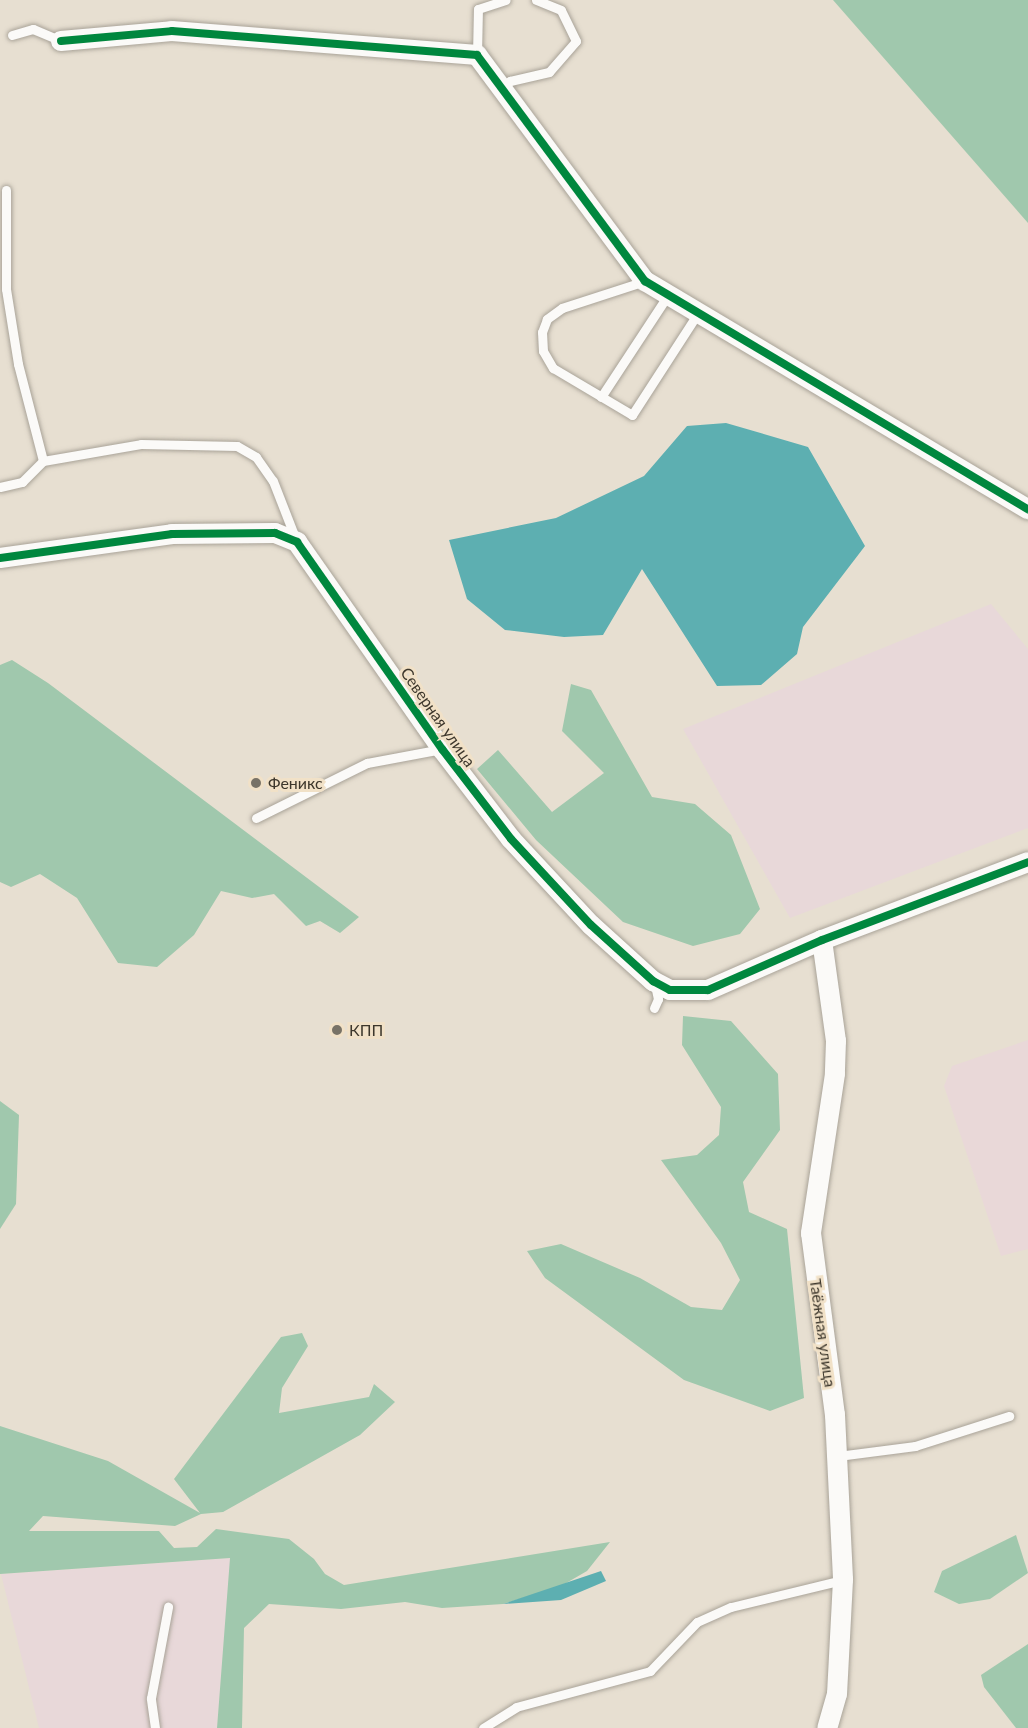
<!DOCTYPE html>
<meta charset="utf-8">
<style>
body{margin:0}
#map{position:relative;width:1028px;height:1728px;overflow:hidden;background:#e7dfd1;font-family:Lato,sans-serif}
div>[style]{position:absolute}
.commercial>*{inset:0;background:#e9d8d8}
.industrial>*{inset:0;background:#e8d8d9}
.forest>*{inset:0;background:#a0c8ad}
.water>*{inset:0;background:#5dafb1}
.roads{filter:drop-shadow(0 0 2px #a9a398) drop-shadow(0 0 2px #a9a398)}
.service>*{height:9px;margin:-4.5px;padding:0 4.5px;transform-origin:4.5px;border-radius:4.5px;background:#fbfaf8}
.minor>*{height:20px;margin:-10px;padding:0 10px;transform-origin:10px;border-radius:10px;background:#fbfaf8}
.cycleway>*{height:8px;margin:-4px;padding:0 4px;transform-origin:4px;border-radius:4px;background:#00873e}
.dots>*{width:16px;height:16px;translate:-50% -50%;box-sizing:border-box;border:3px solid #f1e1c7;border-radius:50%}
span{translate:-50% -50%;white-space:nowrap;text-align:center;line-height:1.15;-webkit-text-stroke:6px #f1e1c7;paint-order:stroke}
.street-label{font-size:16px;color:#3d372c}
.poi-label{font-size:16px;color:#3d372c}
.left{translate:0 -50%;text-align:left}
</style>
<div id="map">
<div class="commercial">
<div style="clip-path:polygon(1028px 1040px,1028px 1249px,1001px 1256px,944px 1086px,952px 1066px)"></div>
</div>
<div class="industrial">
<div style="clip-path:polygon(991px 604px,1028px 649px,1028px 828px,790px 918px,683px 729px)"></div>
<div style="clip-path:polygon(231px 1558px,217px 1728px,39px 1728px,1px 1574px)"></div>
</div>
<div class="forest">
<div style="clip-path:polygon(833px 0,1028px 0,1028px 223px)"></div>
<div style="clip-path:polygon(12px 660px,48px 683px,359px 917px,340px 933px,320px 921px,306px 926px,274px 894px,252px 898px,221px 891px,194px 935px,157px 967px,118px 963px,77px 898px,40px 874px,11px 887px,0 882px,0 665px)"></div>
<div style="clip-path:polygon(571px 684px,591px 690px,652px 797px,695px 804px,731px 835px,760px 909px,740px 934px,693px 946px,623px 922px,536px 840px,477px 769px,498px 750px,552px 812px,604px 773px,562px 731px)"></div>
<div style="clip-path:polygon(683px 1016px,731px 1021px,778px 1074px,780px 1130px,743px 1182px,749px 1212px,787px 1229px,804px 1398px,770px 1411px,684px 1380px,545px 1278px,527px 1251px,561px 1244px,640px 1278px,691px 1307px,722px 1310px,740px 1280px,721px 1243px,661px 1160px,697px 1155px,719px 1135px,721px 1107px,682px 1045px)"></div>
<div style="clip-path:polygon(0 1101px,19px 1115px,16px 1204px,0 1229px)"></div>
<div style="clip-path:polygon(302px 1333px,308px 1346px,282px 1388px,279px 1413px,369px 1397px,374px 1384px,395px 1402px,360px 1435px,223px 1512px,201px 1514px,175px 1526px,43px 1516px,29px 1531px,159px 1531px,174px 1548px,197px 1547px,216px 1529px,289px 1539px,314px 1559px,325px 1574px,344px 1585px,610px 1542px,587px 1571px,561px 1586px,503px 1604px,442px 1608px,405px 1602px,341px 1609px,269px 1604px,244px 1628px,242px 1728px,217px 1728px,230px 1558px,0 1574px,0 1426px,108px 1461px,200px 1513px,174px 1479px,281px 1337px)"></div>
<div style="clip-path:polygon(1016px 1535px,1028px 1573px,990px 1599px,959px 1604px,934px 1592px,942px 1571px)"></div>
<div style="clip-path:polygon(1028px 1644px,1028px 1728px,1016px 1728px,984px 1687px,981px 1675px)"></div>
</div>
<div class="water">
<div style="clip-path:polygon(726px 423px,808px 447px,865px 546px,803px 627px,797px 654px,761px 685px,717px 686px,642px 569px,603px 635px,564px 637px,505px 630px,467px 599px,449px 540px,556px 518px,644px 476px,687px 426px)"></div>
<div style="clip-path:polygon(601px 1571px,606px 1581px,561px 1600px,503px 1604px)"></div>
</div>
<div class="roads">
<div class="service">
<div style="left:12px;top:35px;width:22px;rotate:-16deg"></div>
<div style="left:33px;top:29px;width:30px;rotate:23deg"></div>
<div style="left:477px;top:55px;width:46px;rotate:-88.8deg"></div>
<div style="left:478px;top:9px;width:29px;rotate:-18deg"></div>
<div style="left:501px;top:87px;width:11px;rotate:-34deg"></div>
<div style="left:510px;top:81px;width:40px;rotate:-13deg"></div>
<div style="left:549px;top:72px;width:41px;rotate:-48.9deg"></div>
<div style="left:576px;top:41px;width:34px;rotate:-116deg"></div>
<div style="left:561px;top:10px;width:27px;rotate:-158deg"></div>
<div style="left:6px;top:190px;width:99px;rotate:90deg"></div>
<div style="left:6px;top:289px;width:76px;rotate:80.9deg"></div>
<div style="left:18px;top:364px;width:100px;rotate:75.5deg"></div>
<div style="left:645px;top:281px;width:87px;rotate:162deg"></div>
<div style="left:562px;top:308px;width:19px;rotate:144deg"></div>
<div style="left:547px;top:319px;width:14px;rotate:111deg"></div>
<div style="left:542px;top:332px;width:19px;rotate:87deg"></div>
<div style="left:543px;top:351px;width:20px;rotate:60deg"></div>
<div style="left:553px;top:368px;width:92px;rotate:30.7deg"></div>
<div style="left:632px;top:415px;width:121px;rotate:-57.1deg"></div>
<div style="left:601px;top:397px;width:122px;rotate:-56.7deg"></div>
<div style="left:0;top:487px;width:23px;rotate:-13deg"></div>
<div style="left:22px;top:482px;width:30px;rotate:-45deg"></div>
<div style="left:43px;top:461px;width:99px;rotate:-9.8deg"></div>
<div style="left:141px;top:444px;width:96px;rotate:1.2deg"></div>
<div style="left:237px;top:446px;width:22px;rotate:30deg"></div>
<div style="left:256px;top:457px;width:29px;rotate:55deg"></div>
<div style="left:273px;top:481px;width:63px;rotate:68.7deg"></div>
<div style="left:256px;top:818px;width:124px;rotate:-26.4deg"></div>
<div style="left:367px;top:763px;width:76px;rotate:-10.6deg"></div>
<div style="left:654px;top:1008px;width:10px;rotate:-66deg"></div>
<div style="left:658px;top:999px;width:14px;rotate:-102deg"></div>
<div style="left:838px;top:1456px;width:78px;rotate:-7.4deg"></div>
<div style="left:915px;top:1446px;width:99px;rotate:-17.7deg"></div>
<div style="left:155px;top:1728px;width:30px;rotate:-98deg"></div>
<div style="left:151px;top:1698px;width:93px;rotate:-79.4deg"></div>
<div style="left:483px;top:1728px;width:39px;rotate:-32deg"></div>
<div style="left:516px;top:1707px;width:139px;rotate:-15deg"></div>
<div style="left:650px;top:1671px;width:68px;rotate:-46.2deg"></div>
<div style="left:697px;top:1622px;width:37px;rotate:-24deg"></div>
<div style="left:731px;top:1607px;width:115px;rotate:-13.6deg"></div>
</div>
<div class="minor">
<div style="left:61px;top:41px;width:111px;rotate:-5.1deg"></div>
<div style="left:172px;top:31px;width:306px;rotate:4.5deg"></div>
<div style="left:477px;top:55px;width:282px;rotate:53.4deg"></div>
<div style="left:645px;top:281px;width:446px;rotate:30.8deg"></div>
<div style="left:0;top:558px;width:174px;rotate:-7.9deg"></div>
<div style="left:172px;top:534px;width:103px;rotate:-0.6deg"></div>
<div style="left:275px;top:533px;width:24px;rotate:22deg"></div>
<div style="left:297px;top:542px;width:253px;rotate:55deg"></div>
<div style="left:442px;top:749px;width:113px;rotate:52.5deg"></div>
<div style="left:511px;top:839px;width:117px;rotate:47.1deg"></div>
<div style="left:591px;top:925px;width:84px;rotate:42.1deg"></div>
<div style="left:653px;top:981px;width:19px;rotate:28deg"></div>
<div style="left:670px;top:990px;width:38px"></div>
<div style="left:708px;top:990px;width:124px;rotate:-23.7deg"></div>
<div style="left:822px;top:940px;width:220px;rotate:-20.7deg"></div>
<div style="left:822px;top:940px;width:102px;rotate:82.1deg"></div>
<div style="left:836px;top:1041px;width:33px;rotate:92deg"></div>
<div style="left:835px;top:1074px;width:161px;rotate:98.6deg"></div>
<div style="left:811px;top:1233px;width:184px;rotate:82.5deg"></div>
<div style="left:835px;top:1415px;width:165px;rotate:87.2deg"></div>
<div style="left:843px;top:1580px;width:114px;rotate:93deg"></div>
<div style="left:837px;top:1694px;width:35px;rotate:106deg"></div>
</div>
</div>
<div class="cycleway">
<div style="left:61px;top:41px;width:111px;rotate:-5.1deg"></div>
<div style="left:172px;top:31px;width:306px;rotate:4.5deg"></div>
<div style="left:477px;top:55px;width:282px;rotate:53.4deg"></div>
<div style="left:645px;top:281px;width:446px;rotate:30.8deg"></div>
<div style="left:0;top:558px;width:174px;rotate:-7.9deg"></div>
<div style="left:172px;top:534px;width:103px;rotate:-0.6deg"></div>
<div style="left:275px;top:533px;width:24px;rotate:22deg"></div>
<div style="left:297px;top:542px;width:253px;rotate:55deg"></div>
<div style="left:442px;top:749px;width:113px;rotate:52.5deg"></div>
<div style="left:511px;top:839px;width:117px;rotate:47.1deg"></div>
<div style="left:591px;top:925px;width:84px;rotate:42.1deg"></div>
<div style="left:653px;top:981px;width:19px;rotate:28deg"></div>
<div style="left:670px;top:990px;width:38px"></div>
<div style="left:708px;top:990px;width:124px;rotate:-23.7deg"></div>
<div style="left:822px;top:940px;width:220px;rotate:-20.7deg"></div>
</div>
<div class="dots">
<div style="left:256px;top:783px;background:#787266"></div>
<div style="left:337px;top:1030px;background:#787266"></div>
</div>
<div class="street-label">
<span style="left:438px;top:717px;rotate:55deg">Северная улица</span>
<span style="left:823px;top:1333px;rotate:82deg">Таёжная улица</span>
</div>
<div class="poi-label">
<span class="left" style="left:268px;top:783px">Феникс</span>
<span class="left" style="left:349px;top:1030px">КПП</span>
</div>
</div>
